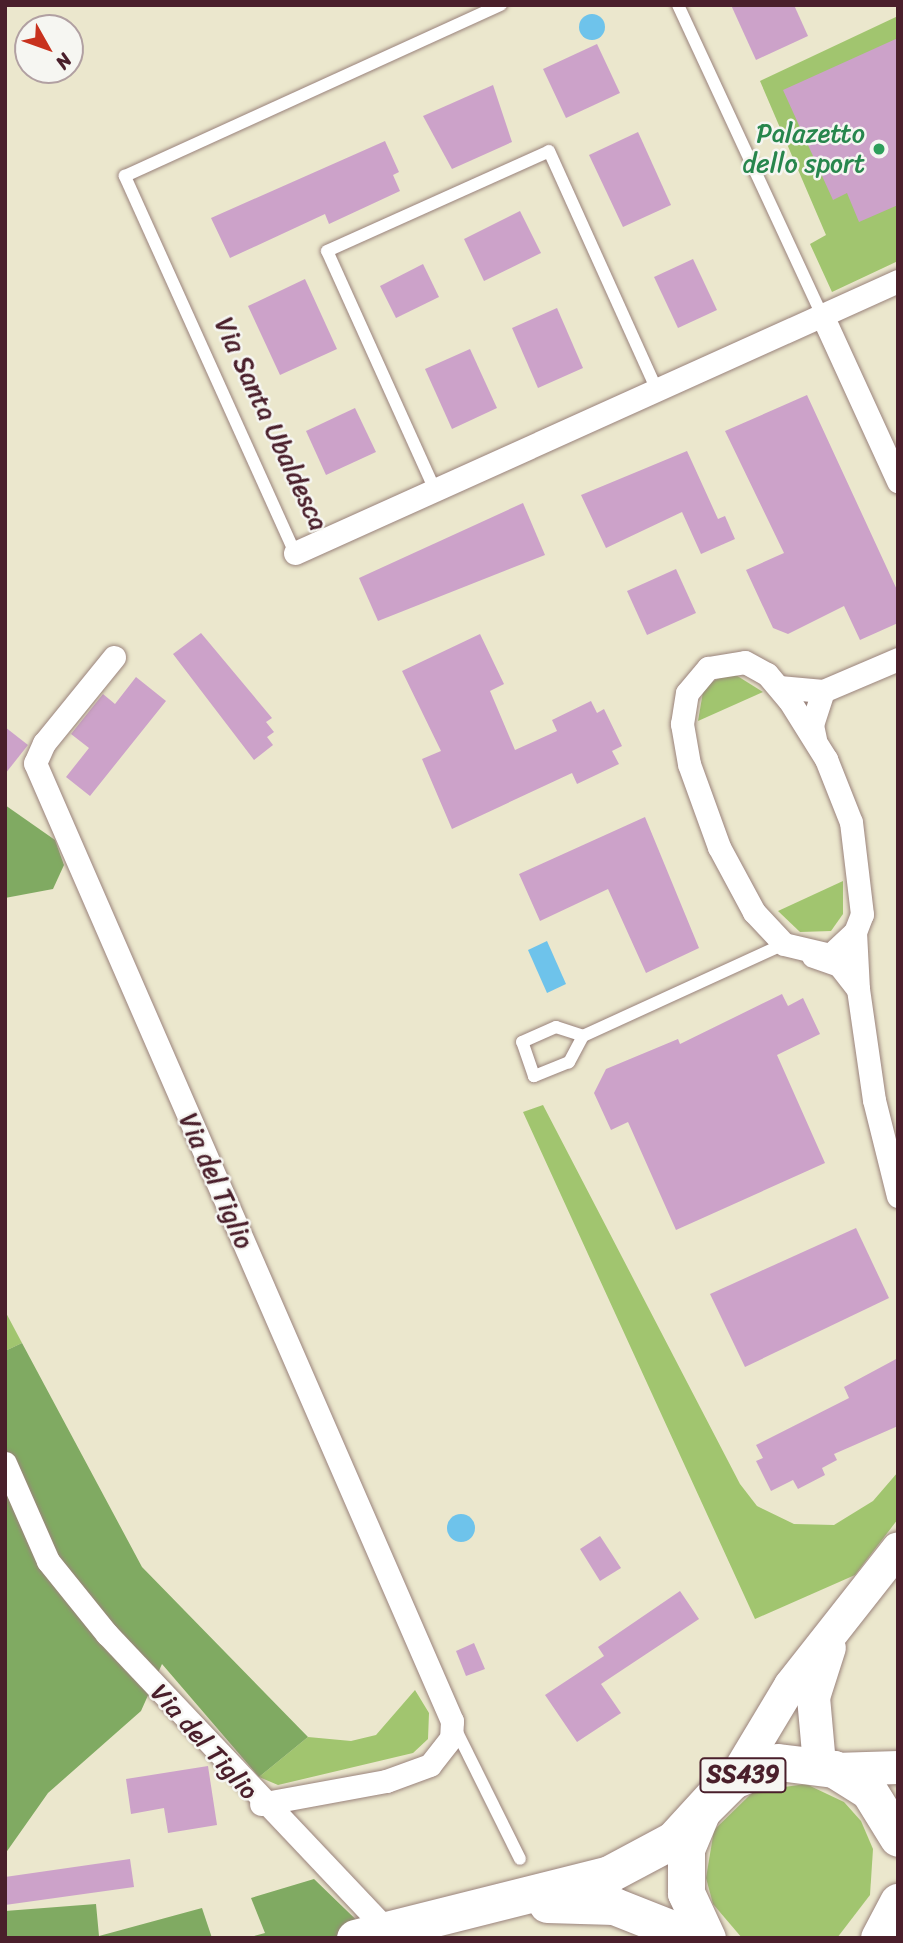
<!DOCTYPE html>
<style>
body{margin:0}
#map{position:relative;width:903px;height:1943px;overflow:hidden;background:#ebe7cd;font-family:Sriracha,sans-serif}
div>[style]{position:absolute}
.green>*{inset:0;background:#a1c56f}
.forest>*{inset:0;background:#80aa62}
.water>*{inset:0;background:#6ec3eb}
.round{border-radius:50%}
.building>*{inset:0;background:#cca2c9}
.roads{filter:drop-shadow(0 0 2px #9a837c) drop-shadow(0 0 2px #9a837c)}
.lane>*{height:12px;margin:-6px;padding:0 6px;transform-origin:6px;border-radius:6px;background:#fff}
.street>*{height:23px;margin:-11.5px;padding:0 11.5px;transform-origin:11.5px;border-radius:11.5px;background:#fff}
.secondary>*{height:33px;margin:-16.5px;padding:0 16.5px;transform-origin:16.5px;border-radius:16.5px;background:#fff}
.primary>*{height:37px;margin:-18.5px;padding:0 18.5px;transform-origin:18.5px;border-radius:18.5px;background:#fff}
.dots>*{width:19px;height:19px;translate:-50% -50%;box-sizing:border-box;border:4px solid #f6f6f2;border-radius:50%}
span{translate:-50% -50%;white-space:nowrap;text-align:center;line-height:1.15;-webkit-text-stroke:5px #f6f6f2;paint-order:stroke}
.shield-label span{padding:2px 5px;background:#f6f6f2;border:2px solid;border-radius:5px;-webkit-text-stroke-width:0}
.shield-label{font-size:24px;color:#4a1f2b;font-weight:700}
.leisure-label{font-size:26px;color:#27864d}
.right{translate:-100% -50%;text-align:right}
.street-label{font-size:26px;color:#4a1f2b}
.frame{position:absolute;inset:0;border:7px solid #4a1f2b;pointer-events:none}
.north{position:absolute;left:14px;top:14px;width:70px;height:70px;box-sizing:border-box;background:#f6f6f2;border:2px solid #b1a0a2;border-radius:50%;rotate:130deg;font-size:19px;font-weight:700;line-height:28px;text-align:center;color:#4a1f2b}
.north::after{content:'';display:block;margin:auto;width:24px;height:32px;background:#c8321e;clip-path:polygon(50% 0,100% 100%,50% 72%,0 100%)}
</style>
<div id="map">
<div class="green">
<div style="clip-path:polygon(898px 16px,898px 261px,832px 292px,810px 244px,826px 235px,760px 81px)"></div>
<div style="clip-path:polygon(731px 672px,763px 692px,698px 721px,704px 686px)"></div>
<div style="clip-path:polygon(843px 881px,843px 914px,831px 931px,800px 932px,778px 911px)"></div>
<div style="clip-path:polygon(543px 1105px,740px 1484px,757px 1506px,794px 1524px,834px 1525px,873px 1501px,898px 1472px,898px 1519px,855px 1575px,755px 1619px,523px 1112px)"></div>
<div style="clip-path:polygon(5px 1311px,22px 1343px,5px 1351px)"></div>
<div style="clip-path:polygon(415px 1690px,429px 1713px,428px 1739px,413px 1753px,278px 1785px,259px 1777px,308px 1737px,351px 1741px,376px 1735px)"></div>
<div style="clip-path:polygon(806px 1784px,844px 1802px,861px 1821px,873px 1849px,870px 1895px,837px 1938px,742px 1938px,713px 1904px,706px 1878px,714px 1830px,754px 1791px)"></div>
</div>
<div class="forest">
<div style="clip-path:polygon(5px 805px,55px 840px,64px 865px,53px 889px,5px 898px)"></div>
<div style="clip-path:polygon(22px 1343px,142px 1567px,308px 1737px,259px 1777px,162px 1664px,141px 1711px,48px 1793px,5px 1854px,5px 1351px)"></div>
<div style="clip-path:polygon(314px 1879px,375px 1938px,247px 1938px,265px 1933px,251px 1898px)"></div>
<div style="clip-path:polygon(96px 1904px,99px 1936px,202px 1908px,212px 1938px,5px 1938px,5px 1911px)"></div>
</div>
<div class="water">
<div class="round" style="left:579px;top:14px;width:26px;height:26px"></div>
<div style="clip-path:polygon(547px 941px,566px 984px,547px 993px,528px 950px)"></div>
<div class="round" style="left:447px;top:1514px;width:28px;height:28px"></div>
</div>
<div class="building">
<div style="clip-path:polygon(731px 5px,794px 5px,808px 36px,756px 60px)"></div>
<div style="clip-path:polygon(898px 38px,898px 205px,859px 222px,847px 193px,833px 200px,783px 90px)"></div>
<div style="clip-path:polygon(597px 44px,620px 93px,566px 118px,543px 69px)"></div>
<div style="clip-path:polygon(493px 85px,512px 142px,452px 169px,423px 116px)"></div>
<div style="clip-path:polygon(638px 132px,671px 205px,623px 227px,589px 155px)"></div>
<div style="clip-path:polygon(385px 141px,399px 172px,393px 175px,400px 191px,329px 224px,325px 214px,230px 258px,211px 218px)"></div>
<div style="clip-path:polygon(520px 211px,541px 253px,484px 281px,464px 239px)"></div>
<div style="clip-path:polygon(693px 259px,717px 310px,678px 328px,654px 277px)"></div>
<div style="clip-path:polygon(423px 264px,439px 297px,396px 318px,380px 286px)"></div>
<div style="clip-path:polygon(305px 279px,337px 349px,280px 375px,248px 306px)"></div>
<div style="clip-path:polygon(557px 308px,583px 368px,538px 388px,512px 328px)"></div>
<div style="clip-path:polygon(470px 349px,497px 408px,452px 429px,425px 369px)"></div>
<div style="clip-path:polygon(807px 395px,898px 592px,898px 623px,860px 640px,844px 606px,788px 634px,773px 628px,746px 570px,784px 553px,725px 431px)"></div>
<div style="clip-path:polygon(355px 408px,376px 452px,326px 475px,306px 431px)"></div>
<div style="clip-path:polygon(687px 451px,718px 519px,725px 516px,735px 539px,701px 554px,682px 512px,606px 548px,581px 495px)"></div>
<div style="clip-path:polygon(523px 503px,545px 555px,378px 621px,359px 578px)"></div>
<div style="clip-path:polygon(676px 569px,696px 613px,647px 635px,627px 591px)"></div>
<div style="clip-path:polygon(201px 633px,272px 718px,266px 722px,274px 732px,267px 737px,273px 745px,254px 760px,173px 654px)"></div>
<div style="clip-path:polygon(480px 634px,504px 684px,490px 691px,515px 750px,557px 731px,552px 720px,591px 701px,597px 713px,604px 709px,622px 746px,612px 751px,619px 764px,577px 784px,572px 773px,452px 829px,422px 759px,441px 751px,402px 671px)"></div>
<div style="clip-path:polygon(136px 677px,166px 701px,90px 796px,66px 777px,89px 748px,71px 734px,103px 694px,115px 704px)"></div>
<div style="clip-path:polygon(5px 727px,28px 745px,5px 774px)"></div>
<div style="clip-path:polygon(645px 817px,699px 948px,646px 973px,608px 889px,540px 921px,519px 874px)"></div>
<div style="clip-path:polygon(782px 994px,788px 1006px,803px 998px,820px 1034px,777px 1055px,825px 1163px,676px 1230px,628px 1122px,611px 1130px,594px 1093px,606px 1069px,678px 1039px,680px 1044px)"></div>
<div style="clip-path:polygon(856px 1228px,889px 1298px,745px 1367px,710px 1294px)"></div>
<div style="clip-path:polygon(898px 1358px,898px 1426px,834px 1454px,837px 1460px,822px 1468px,825px 1475px,798px 1489px,793px 1480px,771px 1491px,756px 1461px,763px 1458px,756px 1445px,849px 1398px,844px 1387px)"></div>
<div style="clip-path:polygon(600px 1536px,621px 1568px,600px 1581px,580px 1549px)"></div>
<div style="clip-path:polygon(680px 1591px,699px 1619px,601px 1684px,621px 1713px,577px 1742px,545px 1695px,604px 1656px,598px 1647px)"></div>
<div style="clip-path:polygon(474px 1643px,485px 1669px,466px 1676px,456px 1651px)"></div>
<div style="clip-path:polygon(208px 1766px,217px 1825px,168px 1833px,164px 1808px,131px 1814px,126px 1779px)"></div>
<div style="clip-path:polygon(130px 1859px,134px 1887px,5px 1905px,5px 1877px)"></div>
</div>
<div class="roads">
<div class="lane">
<div style="left:678px;top:5px;width:342px;rotate:65.1deg"></div>
<div style="left:435px;top:490px;width:262px;rotate:-114.3deg"></div>
<div style="left:327px;top:251px;width:243px;rotate:-24.2deg"></div>
<div style="left:549px;top:151px;width:262px;rotate:65.7deg"></div>
<div style="left:295px;top:553px;width:414px;rotate:-114.3deg"></div>
<div style="left:125px;top:176px;width:413px;rotate:-24.5deg"></div>
<div style="left:556px;top:1027px;width:28px;rotate:18deg"></div>
<div style="left:583px;top:1036px;width:30px;rotate:118deg"></div>
<div style="left:569px;top:1062px;width:38px;rotate:158deg"></div>
<div style="left:534px;top:1076px;width:36px;rotate:-109deg"></div>
<div style="left:522px;top:1042px;width:37px;rotate:-24deg"></div>
<div style="left:583px;top:1036px;width:221px;rotate:-24.6deg"></div>
<div style="left:455px;top:1728px;width:146px;rotate:63.6deg"></div>
</div>
<div class="street">
<div style="left:822px;top:315px;width:183px;rotate:65.4deg"></div>
<div style="left:295px;top:553px;width:662px;rotate:-24.28deg"></div>
<div style="left:114px;top:657px;width:111px;rotate:129.1deg"></div>
<div style="left:44px;top:743px;width:22px;rotate:114deg"></div>
<div style="left:35px;top:763px;width:1045px;rotate:66.48deg"></div>
<div style="left:452px;top:1721px;width:17px;rotate:93deg"></div>
<div style="left:451px;top:1738px;width:34px;rotate:128deg"></div>
<div style="left:430px;top:1765px;width:47px;rotate:160deg"></div>
<div style="left:386px;top:1781px;width:127px;rotate:169.6deg"></div>
<div style="left:745px;top:662px;width:25px;rotate:29deg"></div>
<div style="left:767px;top:674px;width:34px;rotate:50deg"></div>
<div style="left:789px;top:700px;width:70px;rotate:57.9deg"></div>
<div style="left:826px;top:759px;width:68px;rotate:68.4deg"></div>
<div style="left:851px;top:822px;width:93px;rotate:83.2deg"></div>
<div style="left:862px;top:914px;width:19px;rotate:111deg"></div>
<div style="left:855px;top:932px;width:34px;rotate:137deg"></div>
<div style="left:830px;top:955px;width:47px;rotate:-166.6deg"></div>
<div style="left:784px;top:944px;width:44px;rotate:-133.2deg"></div>
<div style="left:754px;top:912px;width:74px;rotate:-118.3deg"></div>
<div style="left:719px;top:847px;width:88px;rotate:-109.9deg"></div>
<div style="left:689px;top:764px;width:41px;rotate:-99.9deg"></div>
<div style="left:682px;top:724px;width:31px;rotate:-81deg"></div>
<div style="left:687px;top:693px;width:33px;rotate:-50deg"></div>
<div style="left:708px;top:668px;width:37px;rotate:-9deg"></div>
<div style="left:779px;top:687px;width:44px;rotate:5.2deg"></div>
<div style="left:823px;top:691px;width:36px;rotate:108deg"></div>
<div style="left:812px;top:725px;width:14px;rotate:78deg"></div>
<div style="left:823px;top:691px;width:82px;rotate:-23.1deg"></div>
<div style="left:813px;top:956px;width:28px;rotate:19deg"></div>
<div style="left:839px;top:965px;width:31px;rotate:52deg"></div>
<div style="left:858px;top:989px;width:57px;rotate:-93deg"></div>
<div style="left:858px;top:989px;width:112px;rotate:81.8deg"></div>
<div style="left:874px;top:1100px;width:99px;rotate:76deg"></div>
<div style="left:5px;top:1463px;width:107px;rotate:66.3deg"></div>
<div style="left:48px;top:1561px;width:94px;rotate:51.1deg"></div>
<div style="left:107px;top:1634px;width:407px;rotate:46.6deg"></div>
</div>
<div class="secondary">
<div style="left:819px;top:1764px;width:67px;rotate:-95.1deg"></div>
<div style="left:813px;top:1697px;width:52px;rotate:-72.3deg"></div>
<div style="left:834px;top:1769px;width:64px;rotate:-1.8deg"></div>
<div style="left:733px;top:1780px;width:111px;rotate:-59deg"></div>
<div style="left:790px;top:1685px;width:174px;rotate:-51.8deg"></div>
</div>
<div class="primary">
<div style="left:547px;top:1904px;width:67px;rotate:1.7deg"></div>
<div style="left:614px;top:1906px;width:87px;rotate:21.6deg"></div>
<div style="left:355px;top:1938px;width:262px;rotate:-14.1deg"></div>
<div style="left:609px;top:1874px;width:72px;rotate:-28deg"></div>
<div style="left:673px;top:1840px;width:64px;rotate:-47.5deg"></div>
<div style="left:707px;top:1938px;width:50px;rotate:-115deg"></div>
<div style="left:686px;top:1893px;width:44px;rotate:-90deg"></div>
<div style="left:686px;top:1849px;width:41px;rotate:-67.2deg"></div>
<div style="left:702px;top:1811px;width:44px;rotate:-45deg"></div>
<div style="left:733px;top:1780px;width:48px;rotate:-21.8deg"></div>
<div style="left:778px;top:1762px;width:56px;rotate:7.1deg"></div>
<div style="left:834px;top:1769px;width:41px;rotate:32.2deg"></div>
<div style="left:869px;top:1791px;width:55px;rotate:58.3deg"></div>
<div style="left:879px;top:1938px;width:41px;rotate:-62.2deg"></div>
</div>
</div>
<div class="dots">
<div style="left:879px;top:149px;background:#2e9e5b"></div>
</div>
<div class="shield-label">
<span style="left:743px;top:1775px">SS439</span>
</div>
<div class="leisure-label">
<span class="right" style="left:865px;top:149px">Palazetto<br>dello sport</span>
</div>
<div class="street-label">
<span style="left:271px;top:424px;rotate:65deg">Via Santa Ubaldesca</span>
<span style="left:216px;top:1181px;rotate:66deg">Via del Tiglio</span>
<span style="left:204px;top:1742px;rotate:48deg">Via del Tiglio</span>
</div>
<div class="frame"></div>
<div class="north">N</div>
</div>
